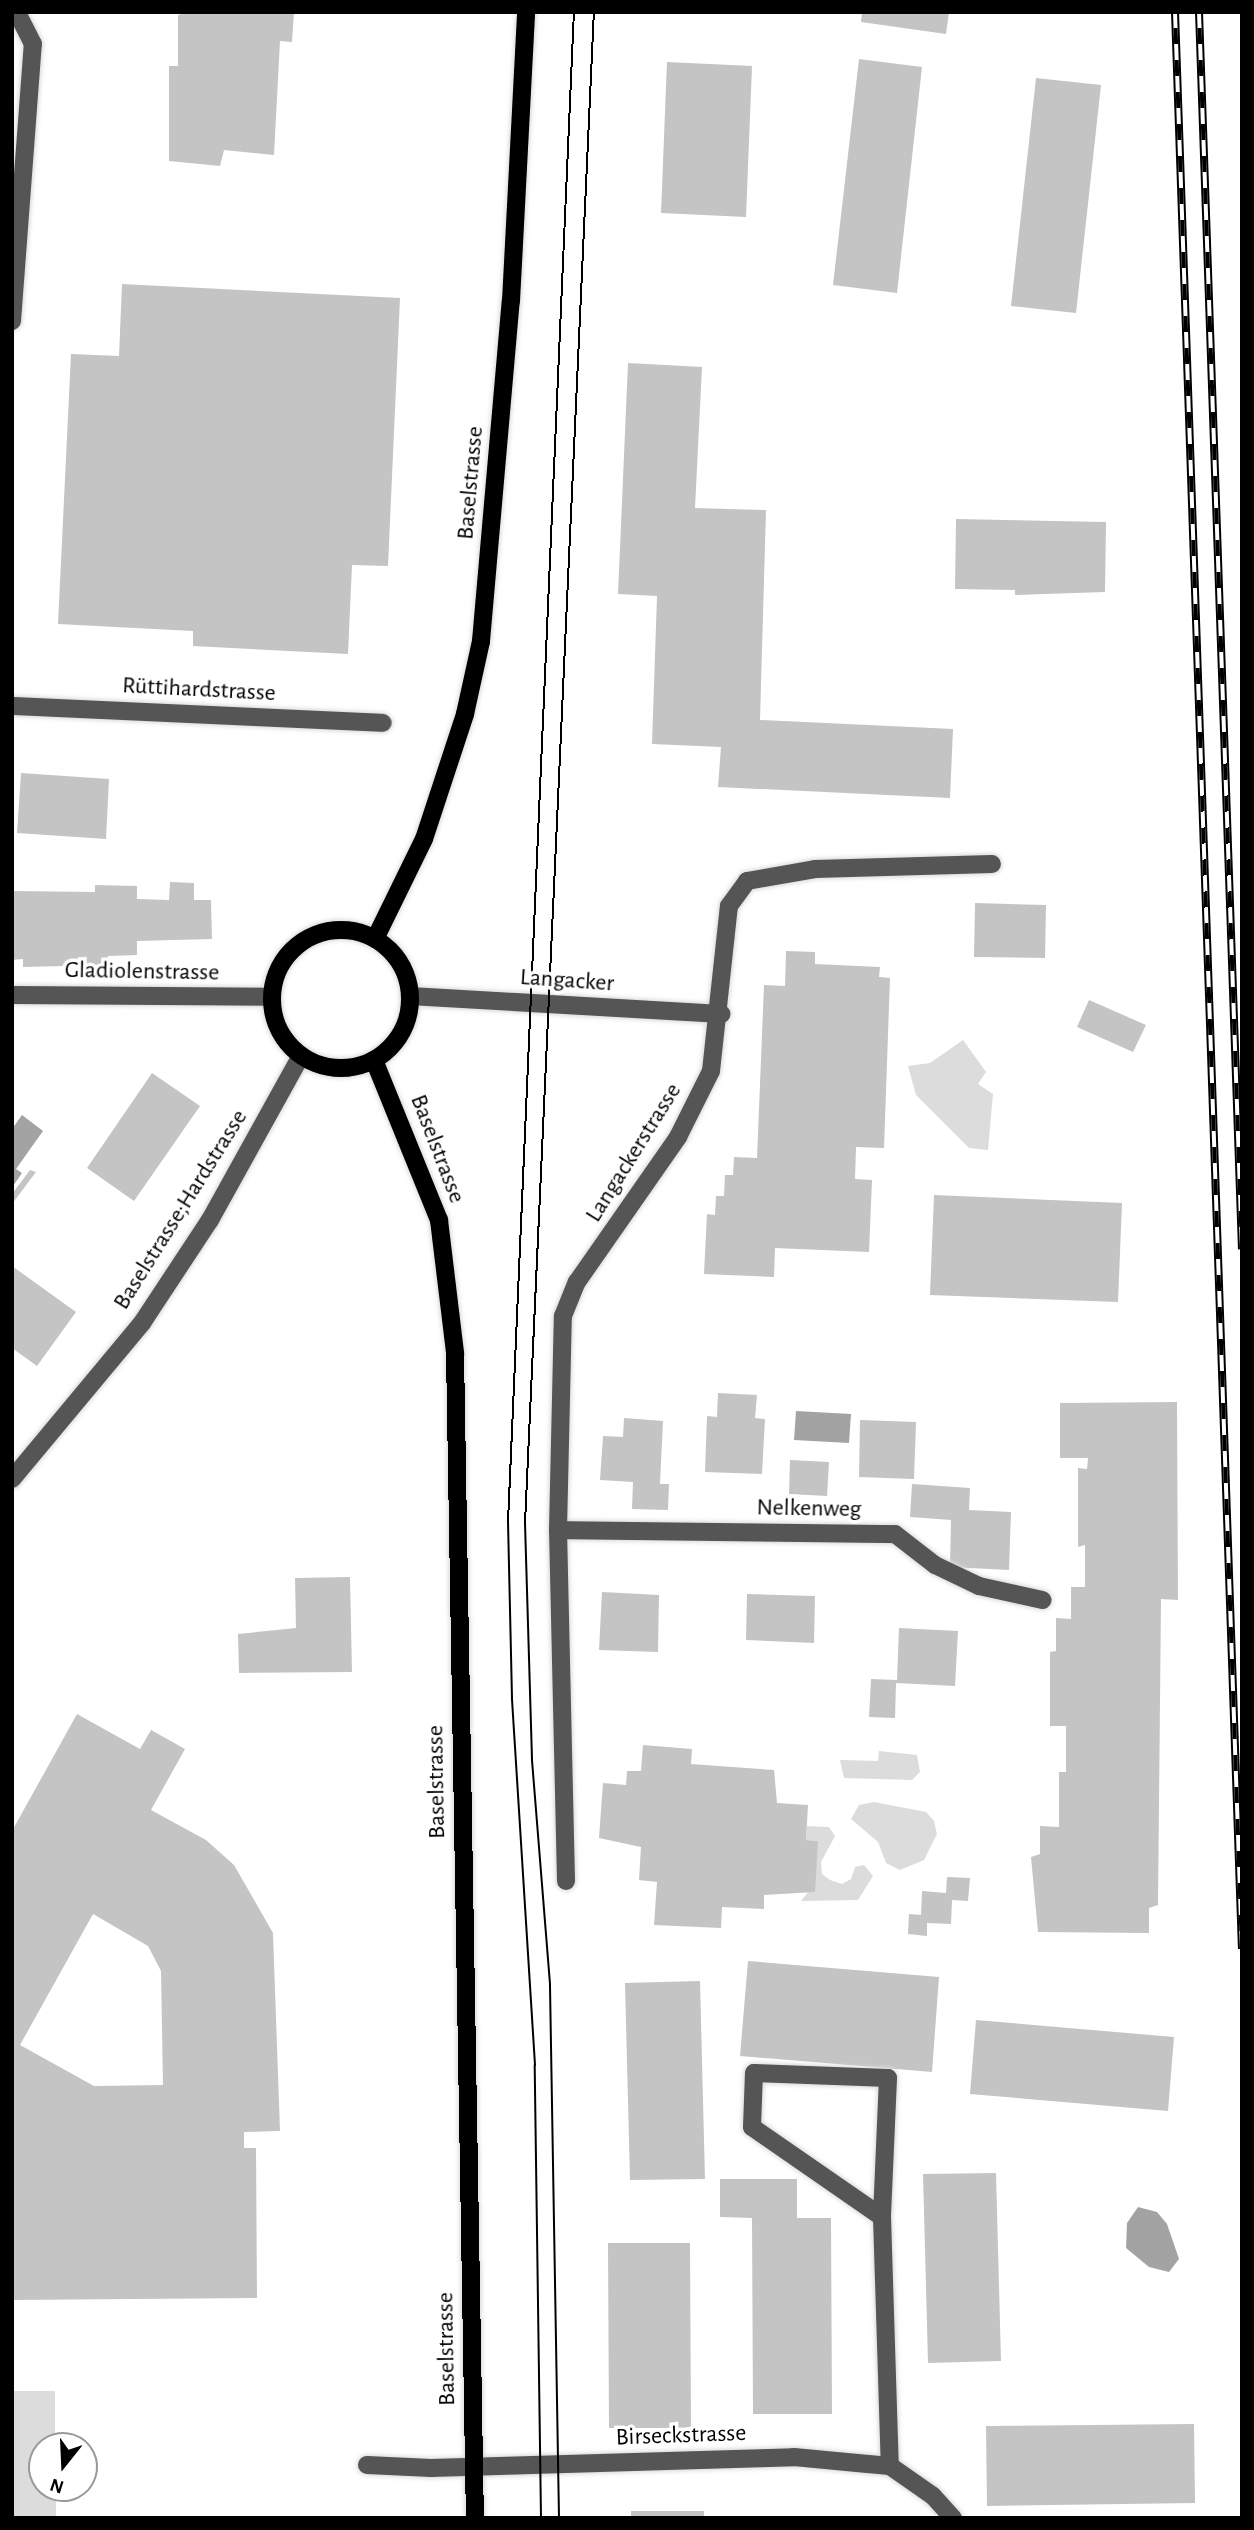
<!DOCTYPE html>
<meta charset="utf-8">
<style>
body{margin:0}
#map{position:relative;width:1254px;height:2530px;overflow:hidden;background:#fff;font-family:"Alegreya Sans",sans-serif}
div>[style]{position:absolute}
.green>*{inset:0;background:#dcdcdc}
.water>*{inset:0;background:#a3a3a3}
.building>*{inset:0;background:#c4c4c4}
.roads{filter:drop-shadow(0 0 2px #dbdbdb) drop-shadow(0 0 2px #dbdbdb)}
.minor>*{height:18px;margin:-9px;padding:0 9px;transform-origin:9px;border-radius:9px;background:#555}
.major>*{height:18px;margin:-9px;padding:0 9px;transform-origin:9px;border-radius:9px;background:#000}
.major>.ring{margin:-9px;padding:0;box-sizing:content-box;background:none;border:18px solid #000;border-radius:50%}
.tram>*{height:2px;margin:-1px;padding:0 1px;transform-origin:1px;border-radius:1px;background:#000}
.rail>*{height:8px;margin-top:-4px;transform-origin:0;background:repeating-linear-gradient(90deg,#fff 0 16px,#000 0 32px);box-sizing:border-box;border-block:2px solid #000}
span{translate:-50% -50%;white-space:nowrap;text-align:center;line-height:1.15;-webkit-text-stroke:7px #fff;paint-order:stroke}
.street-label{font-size:24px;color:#000}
.frame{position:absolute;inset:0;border:14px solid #000;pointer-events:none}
.north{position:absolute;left:28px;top:2432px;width:70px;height:70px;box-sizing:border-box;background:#fff;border:2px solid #999;border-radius:50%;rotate:198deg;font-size:19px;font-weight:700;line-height:28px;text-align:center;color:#000}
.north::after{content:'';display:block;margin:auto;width:24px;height:32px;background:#000;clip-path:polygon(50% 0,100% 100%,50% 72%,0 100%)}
</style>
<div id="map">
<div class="green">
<div style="clip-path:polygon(963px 1040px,986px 1072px,978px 1084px,993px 1094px,988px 1150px,969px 1148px,916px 1095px,908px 1066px,930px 1063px)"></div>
<div style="clip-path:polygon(879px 1751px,917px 1755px,920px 1772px,912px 1780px,844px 1778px,840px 1760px,878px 1761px)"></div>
<div style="clip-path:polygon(874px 1802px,926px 1812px,934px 1821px,937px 1834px,924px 1860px,900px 1870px,886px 1863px,878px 1842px,851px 1819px,859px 1805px)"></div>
<div style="clip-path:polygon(807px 1826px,829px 1827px,835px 1836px,821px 1862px,822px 1874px,830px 1880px,842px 1884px,851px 1879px,855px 1867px,864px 1865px,873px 1876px,858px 1900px,801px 1901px,809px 1891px,818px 1841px,806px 1840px)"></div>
<div style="clip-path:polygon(12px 2391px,55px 2391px,55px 2446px,42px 2446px,42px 2488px,56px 2488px,56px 2518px,12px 2518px)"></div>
</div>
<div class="water">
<div style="clip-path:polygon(22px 1115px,43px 1131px,16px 1169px,22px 1173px,13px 1186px,12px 1129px)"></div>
<div style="clip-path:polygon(796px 1411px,851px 1414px,849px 1443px,794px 1440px)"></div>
<div style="clip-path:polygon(1138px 2207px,1157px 2212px,1167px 2224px,1179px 2259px,1169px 2272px,1149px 2267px,1126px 2248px,1127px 2223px)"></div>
</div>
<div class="building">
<div style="clip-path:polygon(190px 12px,294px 12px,292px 42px,280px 41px,274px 155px,224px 150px,220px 166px,169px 161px,169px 66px,178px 66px,178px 15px)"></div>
<div style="clip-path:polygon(862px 12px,949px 12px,946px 34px,861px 22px)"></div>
<div style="clip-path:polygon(859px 59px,922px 67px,897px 293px,833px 285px)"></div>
<div style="clip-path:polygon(667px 62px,752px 66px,746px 217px,661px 213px)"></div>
<div style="clip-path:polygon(1036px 78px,1101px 85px,1076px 313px,1011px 306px)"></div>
<div style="clip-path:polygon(122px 284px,400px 298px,388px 566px,352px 565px,348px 654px,193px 646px,193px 631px,58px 624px,71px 354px,119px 356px)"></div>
<div style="clip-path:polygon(628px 363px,702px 367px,695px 508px,766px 510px,760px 720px,953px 729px,950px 798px,718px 787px,721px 747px,652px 744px,657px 596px,618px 594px)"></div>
<div style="clip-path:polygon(956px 519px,1106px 522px,1105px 592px,1015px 595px,1015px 590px,955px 589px)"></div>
<div style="clip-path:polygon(21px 773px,109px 779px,106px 839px,17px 833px)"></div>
<div style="clip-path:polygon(170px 882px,194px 883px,194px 900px,211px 900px,212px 939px,137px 941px,137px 955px,108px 956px,108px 965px,23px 967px,23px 959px,12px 960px,12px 891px,95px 892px,95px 885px,137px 886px,137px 899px,169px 900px)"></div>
<div style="clip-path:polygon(975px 903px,1046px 905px,1045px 958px,974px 957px)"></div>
<div style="clip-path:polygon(786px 951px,815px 952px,815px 964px,880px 967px,879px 977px,890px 978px,884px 1148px,856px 1147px,855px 1179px,872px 1180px,869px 1252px,775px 1248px,774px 1277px,704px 1274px,707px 1214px,715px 1215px,716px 1196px,724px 1196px,725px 1175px,733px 1175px,734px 1157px,757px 1158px,764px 985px,785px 986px)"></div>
<div style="clip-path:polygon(1089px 1000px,1146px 1025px,1133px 1052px,1077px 1027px)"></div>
<div style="clip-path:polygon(152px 1073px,200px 1106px,134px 1201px,87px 1168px)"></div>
<div style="clip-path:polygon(30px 1170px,36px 1172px,12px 1204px,12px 1194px)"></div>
<div style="clip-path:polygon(934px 1195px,1122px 1203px,1118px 1302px,930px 1295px)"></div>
<div style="clip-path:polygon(12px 1266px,76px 1312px,37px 1366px,12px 1348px)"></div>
<div style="clip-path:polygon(718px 1393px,757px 1395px,755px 1418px,765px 1419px,762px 1474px,705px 1472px,707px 1416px,717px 1417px)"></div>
<div style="clip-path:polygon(1177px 1402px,1178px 1600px,1161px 1599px,1158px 1905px,1149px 1908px,1149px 1933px,1038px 1932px,1031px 1857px,1040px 1854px,1040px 1826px,1059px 1827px,1059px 1772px,1066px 1772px,1066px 1726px,1050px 1726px,1050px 1652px,1056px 1651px,1056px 1618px,1071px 1619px,1071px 1587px,1085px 1587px,1085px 1545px,1078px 1547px,1078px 1468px,1087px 1469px,1088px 1458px,1060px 1458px,1060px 1403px)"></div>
<div style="clip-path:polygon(624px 1418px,663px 1421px,660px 1484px,669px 1484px,668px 1510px,632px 1509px,633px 1482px,600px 1480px,603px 1436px,623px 1437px)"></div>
<div style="clip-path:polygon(860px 1420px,916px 1422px,914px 1479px,859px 1477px)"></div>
<div style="clip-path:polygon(790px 1460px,829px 1462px,827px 1496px,789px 1494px)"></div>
<div style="clip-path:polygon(912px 1484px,970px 1488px,969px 1510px,1011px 1512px,1009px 1570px,950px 1567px,951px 1520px,910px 1517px)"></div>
<div style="clip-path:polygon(350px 1577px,352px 1672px,239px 1673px,238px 1634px,296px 1628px,295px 1578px)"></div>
<div style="clip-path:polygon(602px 1592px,659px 1595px,658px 1652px,599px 1650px)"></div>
<div style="clip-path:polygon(747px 1594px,815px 1596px,814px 1643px,746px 1640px)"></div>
<div style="clip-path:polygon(899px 1628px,958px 1631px,955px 1686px,896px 1683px,895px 1718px,869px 1717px,871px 1679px,897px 1680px)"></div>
<div style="clip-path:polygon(evenodd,77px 1714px,140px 1749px,151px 1730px,185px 1749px,151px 1810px,206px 1840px,234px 1865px,273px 1933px,280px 2131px,244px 2132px,244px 2148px,256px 2148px,257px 2298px,12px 2300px,12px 1831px,77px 1714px,93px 1914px,148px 1946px,161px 1971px,163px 2085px,94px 2086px,20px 2045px,93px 1914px)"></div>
<div style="clip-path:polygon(643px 1745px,692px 1749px,691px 1764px,774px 1770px,777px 1803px,808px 1805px,806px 1840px,818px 1841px,815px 1892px,764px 1895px,764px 1909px,722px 1907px,721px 1928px,654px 1925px,657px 1882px,639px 1880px,641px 1847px,599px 1838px,603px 1783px,626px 1785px,627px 1771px,641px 1771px)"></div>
<div style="clip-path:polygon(947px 1877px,970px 1878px,968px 1901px,952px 1900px,951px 1924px,927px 1923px,927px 1936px,908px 1934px,909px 1914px,921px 1915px,922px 1891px,946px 1893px)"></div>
<div style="clip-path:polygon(748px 1961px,939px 1977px,932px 2072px,740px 2056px)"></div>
<div style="clip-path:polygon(700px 1981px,705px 2179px,630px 2180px,625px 1983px)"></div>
<div style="clip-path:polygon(976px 2020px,1174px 2037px,1168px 2111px,970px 2094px)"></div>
<div style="clip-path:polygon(996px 2173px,1001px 2361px,928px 2363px,923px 2174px)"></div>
<div style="clip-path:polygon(720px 2179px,797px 2179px,797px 2218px,831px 2218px,832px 2414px,753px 2414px,752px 2218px,720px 2217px)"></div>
<div style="clip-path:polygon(608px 2243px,690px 2243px,691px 2428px,609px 2428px)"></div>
<div style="clip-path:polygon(1194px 2424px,1195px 2503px,987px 2506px,986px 2426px)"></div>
<div style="clip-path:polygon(631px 2511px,704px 2511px,704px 2518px,631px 2518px)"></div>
</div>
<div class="roads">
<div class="minor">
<div style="left:12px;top:321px;width:278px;rotate:-85.7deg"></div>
<div style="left:33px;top:44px;width:36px;rotate:-117deg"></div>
<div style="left:12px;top:706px;width:371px;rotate:2.6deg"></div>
<div style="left:12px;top:995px;width:260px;rotate:0.4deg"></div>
<div style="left:410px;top:996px;width:312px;rotate:3.3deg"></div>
<div style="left:12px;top:1479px;width:203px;rotate:-50.2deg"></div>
<div style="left:142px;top:1323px;width:123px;rotate:-56.6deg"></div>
<div style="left:210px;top:1220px;width:188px;rotate:-61deg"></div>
<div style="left:558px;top:1530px;width:337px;rotate:0.7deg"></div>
<div style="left:895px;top:1534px;width:51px;rotate:37.8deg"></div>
<div style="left:935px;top:1565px;width:49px;rotate:25.5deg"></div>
<div style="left:979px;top:1586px;width:65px;rotate:12.5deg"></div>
<div style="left:566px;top:1881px;width:351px;rotate:-91.3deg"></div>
<div style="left:558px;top:1530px;width:214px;rotate:-88.7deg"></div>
<div style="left:563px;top:1316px;width:37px;rotate:-68deg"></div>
<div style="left:577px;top:1282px;width:177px;rotate:-55.1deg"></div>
<div style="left:678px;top:1137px;width:74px;rotate:-63.4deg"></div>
<div style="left:711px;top:1071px;width:166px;rotate:-83.8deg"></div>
<div style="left:729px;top:906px;width:31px;rotate:-54deg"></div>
<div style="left:747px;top:881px;width:69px;rotate:-10deg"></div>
<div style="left:815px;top:869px;width:177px;rotate:-1.6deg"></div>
<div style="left:882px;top:2217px;width:158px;rotate:-145.3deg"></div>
<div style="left:752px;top:2127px;width:54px;rotate:-87.9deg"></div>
<div style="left:754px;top:2073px;width:134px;rotate:2.1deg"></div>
<div style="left:888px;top:2078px;width:139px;rotate:92.5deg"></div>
<div style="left:882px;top:2217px;width:249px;rotate:88.2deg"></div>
<div style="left:367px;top:2465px;width:64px;rotate:2.7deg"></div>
<div style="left:431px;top:2468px;width:363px;rotate:-1.7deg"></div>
<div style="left:794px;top:2457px;width:96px;rotate:5.4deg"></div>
<div style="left:890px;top:2466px;width:52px;rotate:34.9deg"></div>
<div style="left:933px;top:2496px;width:30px;rotate:48deg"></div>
</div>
<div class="major">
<div class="ring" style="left:272px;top:930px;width:120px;height:120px"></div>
<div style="left:375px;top:939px;width:111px;rotate:-63.9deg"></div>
<div style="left:424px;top:839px;width:132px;rotate:-71.8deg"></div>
<div style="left:465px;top:714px;width:75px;rotate:-77.6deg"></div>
<div style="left:481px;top:641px;width:341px;rotate:-85deg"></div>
<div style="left:511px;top:301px;width:289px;rotate:-87deg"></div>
<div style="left:374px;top:1060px;width:173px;rotate:67.9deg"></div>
<div style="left:439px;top:1220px;width:134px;rotate:83.1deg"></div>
<div style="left:455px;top:1353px;width:1165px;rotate:89.02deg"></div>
</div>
</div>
<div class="tram">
<div style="left:541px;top:2518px;width:453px;rotate:-90.8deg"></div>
<div style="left:535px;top:2065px;width:368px;rotate:-93.6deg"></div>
<div style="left:512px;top:1698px;width:176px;rotate:-91.3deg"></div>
<div style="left:508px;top:1522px;width:1511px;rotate:-87.5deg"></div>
<div style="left:559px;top:2518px;width:534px;rotate:-90.97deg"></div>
<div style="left:550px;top:1984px;width:226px;rotate:-94.6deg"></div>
<div style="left:532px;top:1759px;width:236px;rotate:-91.7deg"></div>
<div style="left:525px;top:1523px;width:1513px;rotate:-87.39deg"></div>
</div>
<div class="rail">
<div style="left:1175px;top:12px;width:1938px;rotate:88.02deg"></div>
<div style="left:1199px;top:12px;width:1238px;rotate:88.01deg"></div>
</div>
<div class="street-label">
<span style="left:471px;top:483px;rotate:-85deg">Baselstrasse</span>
<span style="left:199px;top:690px;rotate:3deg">Rüttihardstrasse</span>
<span style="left:142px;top:972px;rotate:1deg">Gladiolenstrasse</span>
<span style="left:567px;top:981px;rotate:4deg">Langacker</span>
<span style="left:437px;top:1149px;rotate:69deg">Baselstrasse</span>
<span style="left:634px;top:1153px;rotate:-58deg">Langackerstrasse</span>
<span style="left:181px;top:1210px;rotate:-58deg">Baselstrasse;Hardstrasse</span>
<span style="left:809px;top:1509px;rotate:1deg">Nelkenweg</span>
<span style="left:437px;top:1782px;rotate:-91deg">Baselstrasse</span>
<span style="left:447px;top:2349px;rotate:-91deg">Baselstrasse</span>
<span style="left:681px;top:2436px;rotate:-2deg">Birseckstrasse</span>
</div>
<div class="frame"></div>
<div class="north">N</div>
</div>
